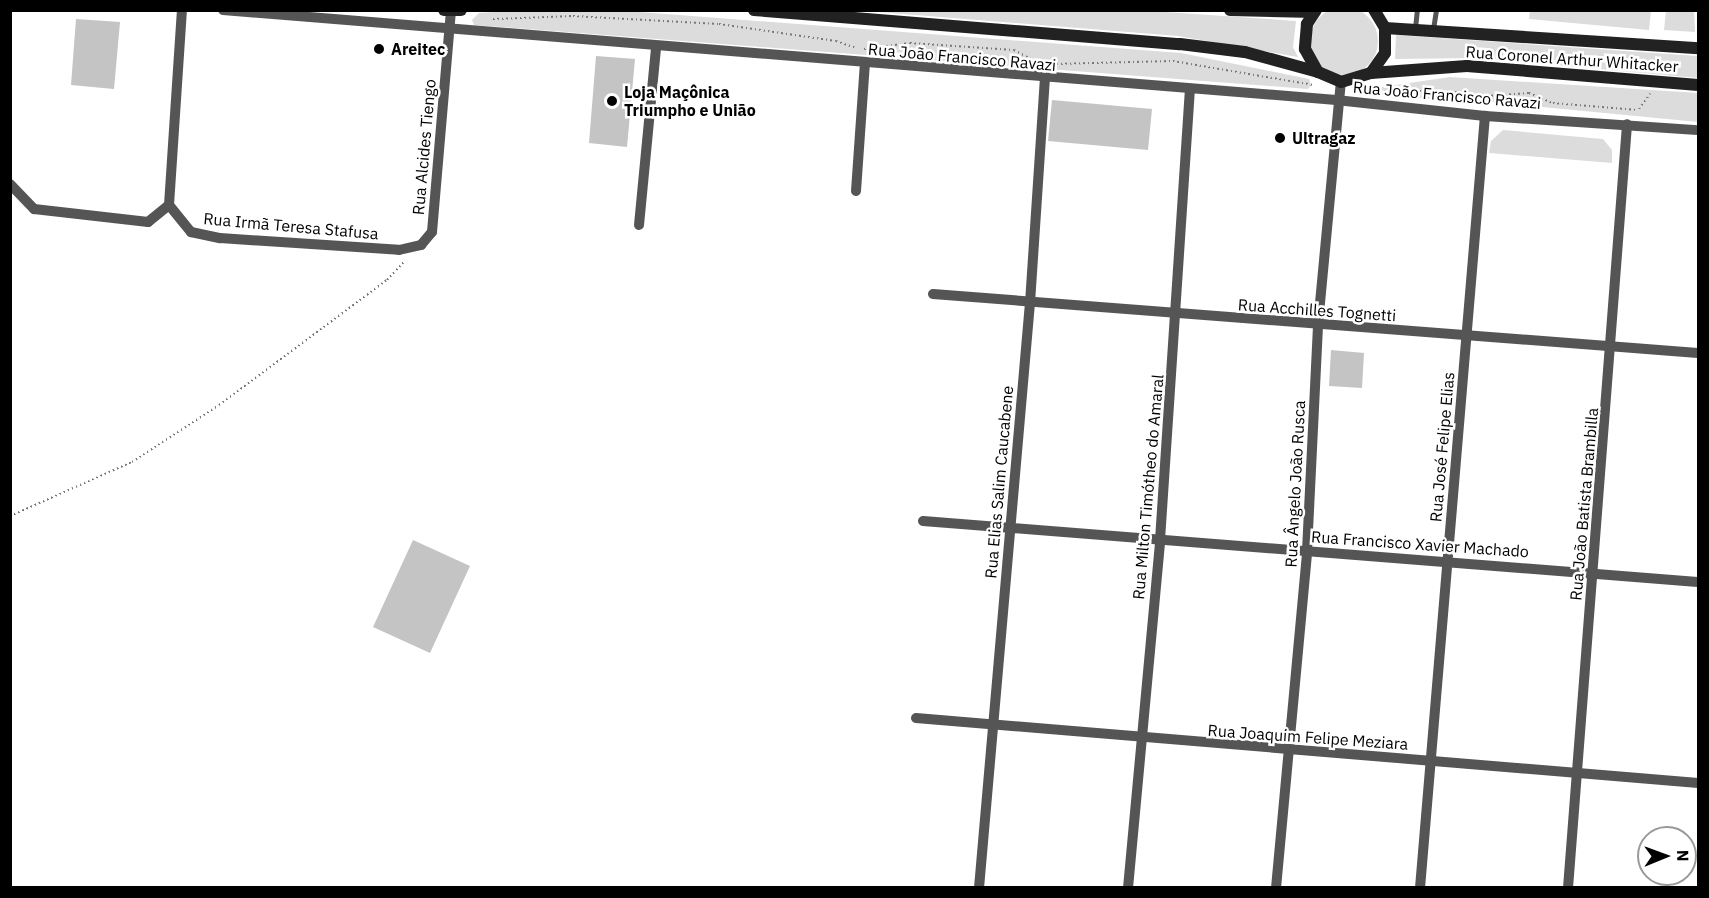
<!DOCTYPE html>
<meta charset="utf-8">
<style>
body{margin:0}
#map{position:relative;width:1709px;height:898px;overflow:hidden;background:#fff;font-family:"IBM Plex Sans",sans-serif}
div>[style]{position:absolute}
.green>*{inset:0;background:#dcdcdc}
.round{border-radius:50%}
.building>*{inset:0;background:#c4c4c4}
.path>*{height:2px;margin-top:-1px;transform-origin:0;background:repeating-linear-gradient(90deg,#777 0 1.5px,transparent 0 4.5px)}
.service>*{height:5px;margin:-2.5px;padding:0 2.5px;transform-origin:2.5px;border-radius:2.5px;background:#555}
.minor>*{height:10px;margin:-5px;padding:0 5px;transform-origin:5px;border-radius:5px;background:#555}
.secondary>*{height:12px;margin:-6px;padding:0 6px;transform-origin:6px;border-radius:6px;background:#222}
.dots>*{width:16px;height:16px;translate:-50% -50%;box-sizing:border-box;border:3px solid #fff;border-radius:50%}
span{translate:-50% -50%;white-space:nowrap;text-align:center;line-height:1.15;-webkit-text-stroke:5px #fff;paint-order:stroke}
.poi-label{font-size:16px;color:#000;font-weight:700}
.left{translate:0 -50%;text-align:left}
.street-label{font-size:16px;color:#000}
.frame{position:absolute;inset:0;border:12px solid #000;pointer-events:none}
.north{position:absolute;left:1637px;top:826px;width:60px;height:60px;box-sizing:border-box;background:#fff;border:2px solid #999;border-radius:50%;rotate:89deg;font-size:16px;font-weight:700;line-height:24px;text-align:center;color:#000}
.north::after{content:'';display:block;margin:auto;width:21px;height:27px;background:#000;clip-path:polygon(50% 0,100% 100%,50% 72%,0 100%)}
</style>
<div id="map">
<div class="green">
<div class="round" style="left:1310px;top:7px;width:68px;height:68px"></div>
<div style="clip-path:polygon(1136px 10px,1296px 21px,1293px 47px,1298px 57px,1178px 36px,866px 11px)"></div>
<div style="clip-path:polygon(512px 11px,626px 11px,1181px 53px,1309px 79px,1311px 85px,1308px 89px,474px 25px,472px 20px,479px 13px)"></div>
<div style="clip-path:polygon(1530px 11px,1530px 10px,1651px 11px,1649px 30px,1529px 19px)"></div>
<div style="clip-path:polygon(1666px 11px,1694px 11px,1695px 32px,1664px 30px)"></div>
<div style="clip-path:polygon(1396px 35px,1698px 56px,1698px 78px,1476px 58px,1395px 59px)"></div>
<div style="clip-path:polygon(1450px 77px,1698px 93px,1698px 122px,1471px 100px,1386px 97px,1370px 94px,1369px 89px)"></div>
<div style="clip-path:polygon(1503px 130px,1603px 139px,1612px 150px,1612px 163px,1489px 153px,1491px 141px)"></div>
</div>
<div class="building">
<div style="clip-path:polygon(76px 19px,120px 22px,114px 89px,71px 85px)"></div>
<div style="clip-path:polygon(596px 56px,635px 59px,627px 147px,589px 143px)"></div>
<div style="clip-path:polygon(1052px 100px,1152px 109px,1148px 150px,1048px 141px)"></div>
<div style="clip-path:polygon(1331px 350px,1364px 353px,1362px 388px,1329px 386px)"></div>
<div style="clip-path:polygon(413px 540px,470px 566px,430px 653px,373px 627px)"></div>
</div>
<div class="path">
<div style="left:493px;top:19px;width:80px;rotate:-2.1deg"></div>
<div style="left:573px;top:16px;width:146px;rotate:3.1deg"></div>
<div style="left:719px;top:24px;width:118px;rotate:8.3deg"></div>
<div style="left:836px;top:41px;width:21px;rotate:19deg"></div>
<div style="left:864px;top:49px;width:46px;rotate:-7.4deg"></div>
<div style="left:910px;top:43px;width:104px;rotate:3.9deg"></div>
<div style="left:1014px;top:50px;width:30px;rotate:28deg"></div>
<div style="left:1052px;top:64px;width:121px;rotate:-1.4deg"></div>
<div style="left:1173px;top:61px;width:143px;rotate:9.7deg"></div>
<div style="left:1370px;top:91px;width:76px"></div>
<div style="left:1446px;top:91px;width:41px;rotate:7deg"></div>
<div style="left:1487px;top:96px;width:42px;rotate:-4.1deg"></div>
<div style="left:1529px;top:93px;width:26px;rotate:23deg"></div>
<div style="left:1553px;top:103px;width:85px;rotate:4.7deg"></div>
<div style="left:1639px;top:109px;width:19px;rotate:-54deg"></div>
<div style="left:10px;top:516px;width:133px;rotate:-23.9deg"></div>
<div style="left:132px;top:462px;width:104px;rotate:-33.2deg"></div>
<div style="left:219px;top:405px;width:209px;rotate:-36.7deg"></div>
<div style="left:387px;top:280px;width:25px;rotate:-47deg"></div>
</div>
<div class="service">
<div style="left:1415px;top:28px;width:18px;rotate:-84deg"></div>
<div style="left:1433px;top:29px;width:19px;rotate:-81deg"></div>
</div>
<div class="minor">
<div style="left:223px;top:10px;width:1117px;rotate:4.62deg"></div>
<div style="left:1336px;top:100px;width:150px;rotate:6.1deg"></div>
<div style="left:1485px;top:116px;width:213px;rotate:3.8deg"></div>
<div style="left:10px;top:184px;width:35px;rotate:46deg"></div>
<div style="left:34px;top:209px;width:115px;rotate:6.5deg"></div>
<div style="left:148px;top:222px;width:27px;rotate:-39deg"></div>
<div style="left:169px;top:205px;width:35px;rotate:51deg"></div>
<div style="left:191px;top:232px;width:30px;rotate:12deg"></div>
<div style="left:220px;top:238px;width:179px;rotate:3.8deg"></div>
<div style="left:399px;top:250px;width:23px;rotate:-13deg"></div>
<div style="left:421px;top:245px;width:17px;rotate:-50deg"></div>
<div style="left:432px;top:232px;width:221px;rotate:-85.1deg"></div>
<div style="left:856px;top:191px;width:128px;rotate:-86deg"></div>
<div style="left:169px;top:205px;width:195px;rotate:-86.2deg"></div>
<div style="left:639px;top:225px;width:179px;rotate:-84.5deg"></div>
<div style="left:933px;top:294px;width:767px;rotate:4.41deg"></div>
<div style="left:923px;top:521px;width:777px;rotate:4.5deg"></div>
<div style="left:916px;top:718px;width:785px;rotate:4.75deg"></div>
<div style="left:979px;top:888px;width:587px;rotate:-85.02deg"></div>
<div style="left:1030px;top:303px;width:225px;rotate:-86.2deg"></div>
<div style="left:1128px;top:888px;width:349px;rotate:-84.7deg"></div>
<div style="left:1160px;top:540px;width:452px;rotate:-86.2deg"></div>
<div style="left:1276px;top:888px;width:338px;rotate:-84.7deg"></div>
<div style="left:1307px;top:551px;width:227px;rotate:-87.2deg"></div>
<div style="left:1318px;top:324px;width:243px;rotate:-84.6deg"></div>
<div style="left:1420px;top:888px;width:775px;rotate:-85.19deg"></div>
<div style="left:1568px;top:888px;width:766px;rotate:-85.58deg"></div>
</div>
<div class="secondary">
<div style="left:444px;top:10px;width:17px"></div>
<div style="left:754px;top:10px;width:427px;rotate:4.6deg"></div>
<div style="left:1180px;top:44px;width:65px;rotate:7deg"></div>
<div style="left:1245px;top:52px;width:76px;rotate:15.3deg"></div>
<div style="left:1230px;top:10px;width:84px;rotate:1.4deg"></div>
<div style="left:1316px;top:10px;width:17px;rotate:123deg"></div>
<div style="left:1307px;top:24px;width:25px;rotate:95deg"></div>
<div style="left:1305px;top:49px;width:26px;rotate:61deg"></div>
<div style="left:1318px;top:72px;width:25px;rotate:23deg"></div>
<div style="left:1341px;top:82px;width:31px;rotate:-17deg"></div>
<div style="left:1371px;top:73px;width:24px;rotate:-55deg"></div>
<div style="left:1385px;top:53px;width:25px;rotate:-90deg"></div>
<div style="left:1385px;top:28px;width:21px;rotate:-121deg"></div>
<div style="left:1385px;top:28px;width:314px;rotate:3.7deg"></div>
<div style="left:1371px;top:73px;width:96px;rotate:-4.2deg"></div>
<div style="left:1467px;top:66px;width:232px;rotate:4.7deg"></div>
</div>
<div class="dots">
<div style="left:379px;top:49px;background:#000"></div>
<div style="left:612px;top:101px;background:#000"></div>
<div style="left:1280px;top:138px;background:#000"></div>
</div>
<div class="poi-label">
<span class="left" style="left:391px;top:49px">Areitec</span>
<span class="left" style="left:624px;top:101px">Loja Maçônica<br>Triumpho e União</span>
<span class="left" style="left:1292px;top:138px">Ultragaz</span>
</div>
<div class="street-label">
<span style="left:962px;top:57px;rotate:5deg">Rua João Francisco Ravazi</span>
<span style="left:1572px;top:59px;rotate:4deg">Rua Coronel Arthur Whitacker</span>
<span style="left:1447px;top:95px;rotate:5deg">Rua João Francisco Ravazi</span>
<span style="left:424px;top:147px;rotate:-85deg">Rua Alcides Tiengo</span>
<span style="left:291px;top:226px;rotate:5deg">Rua Irmã Teresa Stafusa</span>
<span style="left:1317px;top:310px;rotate:4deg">Rua Acchilles Tognetti</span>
<span style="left:1442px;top:447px;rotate:-85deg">Rua José Felipe Elias</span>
<span style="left:999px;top:482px;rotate:-85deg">Rua Elias Salim Caucabene</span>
<span style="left:1295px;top:484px;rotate:-87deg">Rua Ângelo João Rusca</span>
<span style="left:1148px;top:487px;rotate:-85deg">Rua Milton Timótheo do Amaral</span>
<span style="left:1584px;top:504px;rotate:-85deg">Rua João Batista Brambilla</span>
<span style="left:1420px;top:544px;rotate:4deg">Rua Francisco Xavier Machado</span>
<span style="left:1308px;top:737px;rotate:4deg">Rua Joaquim Felipe Meziara</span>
</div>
<div class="frame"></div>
<div class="north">N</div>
</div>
